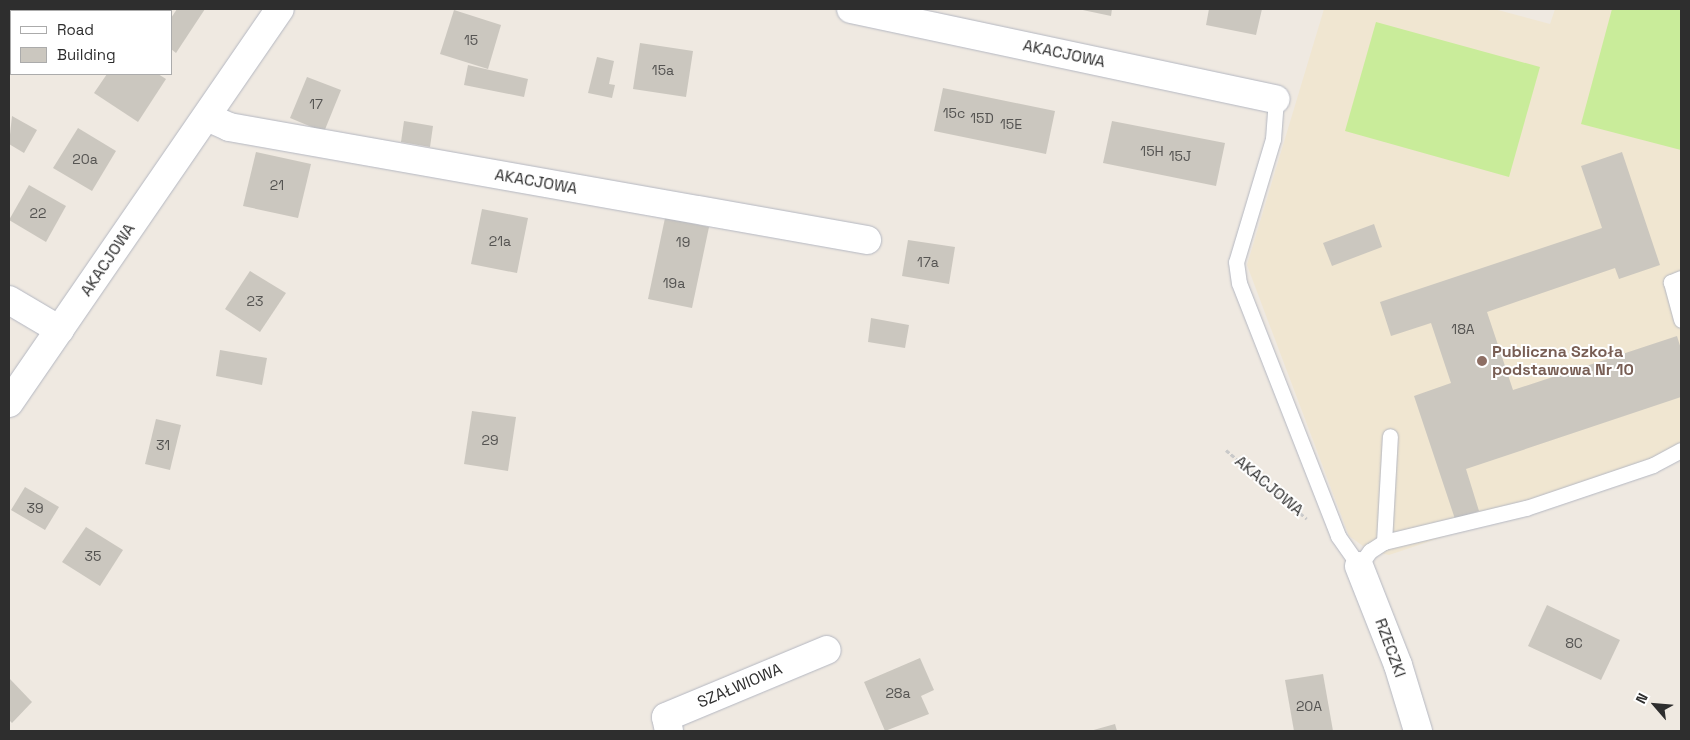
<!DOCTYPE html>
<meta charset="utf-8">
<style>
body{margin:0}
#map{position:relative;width:1690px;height:740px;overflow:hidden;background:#efe9e1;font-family:"Space Grotesk",sans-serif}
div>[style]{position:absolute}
.education>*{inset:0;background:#f0e6d1}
.pitch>*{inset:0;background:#c9ec9a}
.building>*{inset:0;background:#cbc7bf}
.path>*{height:3px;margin-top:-1.5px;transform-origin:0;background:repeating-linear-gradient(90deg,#c9c9c9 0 4px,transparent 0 6.5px)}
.roads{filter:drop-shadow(0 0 1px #b4b7c1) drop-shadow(0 0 1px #b4b7c1)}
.service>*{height:15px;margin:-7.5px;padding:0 7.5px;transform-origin:7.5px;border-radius:7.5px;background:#fff}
.minor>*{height:28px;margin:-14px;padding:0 14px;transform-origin:14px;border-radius:14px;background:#fff}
.dots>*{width:14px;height:14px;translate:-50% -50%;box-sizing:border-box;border:2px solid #fff;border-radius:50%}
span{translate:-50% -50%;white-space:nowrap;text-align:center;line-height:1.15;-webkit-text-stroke:4px #fff;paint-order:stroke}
.number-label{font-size:14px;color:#555452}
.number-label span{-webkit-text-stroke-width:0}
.street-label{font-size:16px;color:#2e2e2e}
.education-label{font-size:16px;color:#785e54;font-weight:700}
.left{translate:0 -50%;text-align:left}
.frame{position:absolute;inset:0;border:10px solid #2e2e2e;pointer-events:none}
.legend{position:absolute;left:10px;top:10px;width:162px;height:65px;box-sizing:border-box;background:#fff;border:1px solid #ababab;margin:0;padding:6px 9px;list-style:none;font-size:15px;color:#2e2e2e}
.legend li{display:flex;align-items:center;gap:10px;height:25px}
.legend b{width:25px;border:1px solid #ababab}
.north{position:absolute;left:1630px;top:680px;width:50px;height:50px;-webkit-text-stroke:4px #fff;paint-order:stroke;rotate:297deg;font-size:14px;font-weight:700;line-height:20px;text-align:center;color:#2e2e2e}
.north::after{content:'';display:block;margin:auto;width:18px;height:22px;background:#2e2e2e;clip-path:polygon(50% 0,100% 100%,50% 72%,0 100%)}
</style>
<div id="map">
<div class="education">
<div style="clip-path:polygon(1324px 9px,1494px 9px,1550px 24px,1555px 9px,1681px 9px,1681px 457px,1389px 555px,1370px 551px,1349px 536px,1247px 265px)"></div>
</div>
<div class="pitch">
<div style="clip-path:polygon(1612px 9px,1681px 9px,1681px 150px,1581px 124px)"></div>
<div style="clip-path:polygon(1376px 22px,1540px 67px,1509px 177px,1345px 131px)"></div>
</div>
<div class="building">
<div style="clip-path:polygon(85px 9px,120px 9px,124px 11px,90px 11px)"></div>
<div style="clip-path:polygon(177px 9px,205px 9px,176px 53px,171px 49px,171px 18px)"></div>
<div style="clip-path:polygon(1078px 9px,1112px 9px,1111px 16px)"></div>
<div style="clip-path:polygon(1209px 9px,1262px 9px,1256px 35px,1206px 25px)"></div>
<div style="clip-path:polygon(454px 10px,501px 25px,488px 69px,440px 54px)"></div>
<div style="clip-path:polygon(640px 43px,693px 51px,686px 97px,633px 89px)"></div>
<div style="clip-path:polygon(597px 57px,614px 61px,609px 84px,615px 85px,612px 98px,588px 93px)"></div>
<div style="clip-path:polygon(468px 65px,528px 79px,524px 97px,464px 85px)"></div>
<div style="clip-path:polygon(107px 74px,158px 74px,166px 79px,138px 122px,94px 93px)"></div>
<div style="clip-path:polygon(307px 77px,341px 90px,324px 132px,290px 118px)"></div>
<div style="clip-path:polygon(943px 88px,1055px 111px,1046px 154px,934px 131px)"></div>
<div style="clip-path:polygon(12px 116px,37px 130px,24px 153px,9px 144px)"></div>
<div style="clip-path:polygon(404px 121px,433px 126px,430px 147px,401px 142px)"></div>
<div style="clip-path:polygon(1112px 121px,1225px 143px,1216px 186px,1103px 163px)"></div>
<div style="clip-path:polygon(78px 128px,116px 151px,92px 191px,53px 168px)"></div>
<div style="clip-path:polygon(256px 152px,311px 164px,298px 218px,243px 206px)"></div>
<div style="clip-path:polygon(1622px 152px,1660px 265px,1619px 279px,1615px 268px,1487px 312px,1513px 390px,1677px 336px,1681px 349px,1681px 397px,1466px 469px,1479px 511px,1455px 519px,1414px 396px,1451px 383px,1431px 323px,1391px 336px,1380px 302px,1602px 228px,1581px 166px)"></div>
<div style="clip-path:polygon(29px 185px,66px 206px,46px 242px,9px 220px)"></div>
<div style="clip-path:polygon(482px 209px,528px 218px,517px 273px,471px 264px)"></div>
<div style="clip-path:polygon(665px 218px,709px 227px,692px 308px,648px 299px)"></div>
<div style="clip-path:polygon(1374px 224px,1382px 247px,1332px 266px,1323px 243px)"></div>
<div style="clip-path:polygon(908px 240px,955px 247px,949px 284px,902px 276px)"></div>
<div style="clip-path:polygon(250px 271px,286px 293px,260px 332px,225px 309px)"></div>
<div style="clip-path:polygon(871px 318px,909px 325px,905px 348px,868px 342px)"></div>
<div style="clip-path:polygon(220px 350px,267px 358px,262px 385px,216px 376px)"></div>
<div style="clip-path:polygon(472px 411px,516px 417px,508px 471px,464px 464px)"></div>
<div style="clip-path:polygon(156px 419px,181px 425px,170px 470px,145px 464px)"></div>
<div style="clip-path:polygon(25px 487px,59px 507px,45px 530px,11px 510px)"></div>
<div style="clip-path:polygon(86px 527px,123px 550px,100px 586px,62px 562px)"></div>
<div style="clip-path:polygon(1547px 605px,1620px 640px,1601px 680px,1528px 646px)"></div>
<div style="clip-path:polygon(920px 658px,934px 690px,921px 696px,929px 714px,885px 731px,864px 682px)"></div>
<div style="clip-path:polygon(1323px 674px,1333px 731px,1294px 731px,1285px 680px)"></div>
<div style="clip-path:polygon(9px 678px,32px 702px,12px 723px,9px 720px)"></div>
<div style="clip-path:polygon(1115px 724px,1117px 731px,1090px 731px)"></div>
</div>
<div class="path">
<div style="left:1226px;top:450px;width:106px;rotate:40.4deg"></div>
</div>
<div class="roads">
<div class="service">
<div style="left:1276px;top:99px;width:40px;rotate:94.3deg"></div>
<div style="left:1273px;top:139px;width:128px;rotate:106.7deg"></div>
<div style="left:1236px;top:262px;width:21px;rotate:82deg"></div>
<div style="left:1239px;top:283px;width:272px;rotate:68.6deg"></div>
<div style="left:1338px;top:536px;width:37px;rotate:55deg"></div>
<div style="left:1359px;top:566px;width:19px;rotate:-54deg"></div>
<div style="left:1370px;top:551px;width:17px;rotate:-33deg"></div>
<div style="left:1384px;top:542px;width:106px;rotate:-86.8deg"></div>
<div style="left:1681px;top:278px;width:11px;rotate:158deg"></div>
<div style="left:1671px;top:282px;width:39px;rotate:75deg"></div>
<div style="left:1384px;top:542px;width:146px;rotate:-13.5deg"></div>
<div style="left:1526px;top:508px;width:134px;rotate:-18.7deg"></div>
<div style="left:1653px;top:465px;width:32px;rotate:-28deg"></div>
</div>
<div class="minor">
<div style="left:851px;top:9px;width:434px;rotate:12deg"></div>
<div style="left:207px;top:117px;width:24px;rotate:24deg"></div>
<div style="left:229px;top:127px;width:648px;rotate:10.04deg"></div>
<div style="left:9px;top:300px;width:59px;rotate:30.5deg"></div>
<div style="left:9px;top:403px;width:478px;rotate:-55.5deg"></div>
<div style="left:1359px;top:566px;width:106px;rotate:68.5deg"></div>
<div style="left:1398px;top:665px;width:69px;rotate:73.1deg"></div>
<div style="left:669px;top:731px;width:14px;rotate:-102deg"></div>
<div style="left:666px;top:717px;width:174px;rotate:-22.6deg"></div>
</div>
</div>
<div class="dots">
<div style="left:1482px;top:361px;background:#8d6e63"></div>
</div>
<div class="number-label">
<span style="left:471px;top:40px">15</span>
<span style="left:663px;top:70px">15a</span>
<span style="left:316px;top:104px">17</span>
<span style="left:954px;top:113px">15c</span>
<span style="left:982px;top:118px">15D</span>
<span style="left:1011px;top:124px">15E</span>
<span style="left:1152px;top:151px">15H</span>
<span style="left:1180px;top:156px">15J</span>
<span style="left:85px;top:159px">20a</span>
<span style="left:277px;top:185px">21</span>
<span style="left:38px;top:213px">22</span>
<span style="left:500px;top:241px">21a</span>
<span style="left:683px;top:242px">19</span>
<span style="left:928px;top:262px">17a</span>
<span style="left:674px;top:283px">19a</span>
<span style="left:255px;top:301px">23</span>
<span style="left:1463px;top:329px">18A</span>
<span style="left:490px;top:440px">29</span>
<span style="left:163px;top:445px">31</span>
<span style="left:35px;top:508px">39</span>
<span style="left:93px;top:556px">35</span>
<span style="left:1574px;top:643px">8C</span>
<span style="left:898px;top:693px">28a</span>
<span style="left:1309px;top:706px">20A</span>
</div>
<div class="street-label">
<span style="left:1064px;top:54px;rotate:12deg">AKACJOWA</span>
<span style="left:536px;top:182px;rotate:10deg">AKACJOWA</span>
<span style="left:108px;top:260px;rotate:-56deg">AKACJOWA</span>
<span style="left:1269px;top:486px;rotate:40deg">AKACJOWA</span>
<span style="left:1390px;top:648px;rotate:70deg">RZECZKI</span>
<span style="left:740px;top:686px;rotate:-23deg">SZAŁWIOWA</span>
</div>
<div class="education-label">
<span class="left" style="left:1492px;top:361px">Publiczna Szkoła<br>podstawowa Nr 10</span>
</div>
<div class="frame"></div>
<ul class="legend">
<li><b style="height:6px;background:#fff"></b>Road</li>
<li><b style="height:14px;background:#cbc7bf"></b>Building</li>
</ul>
<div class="north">N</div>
</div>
